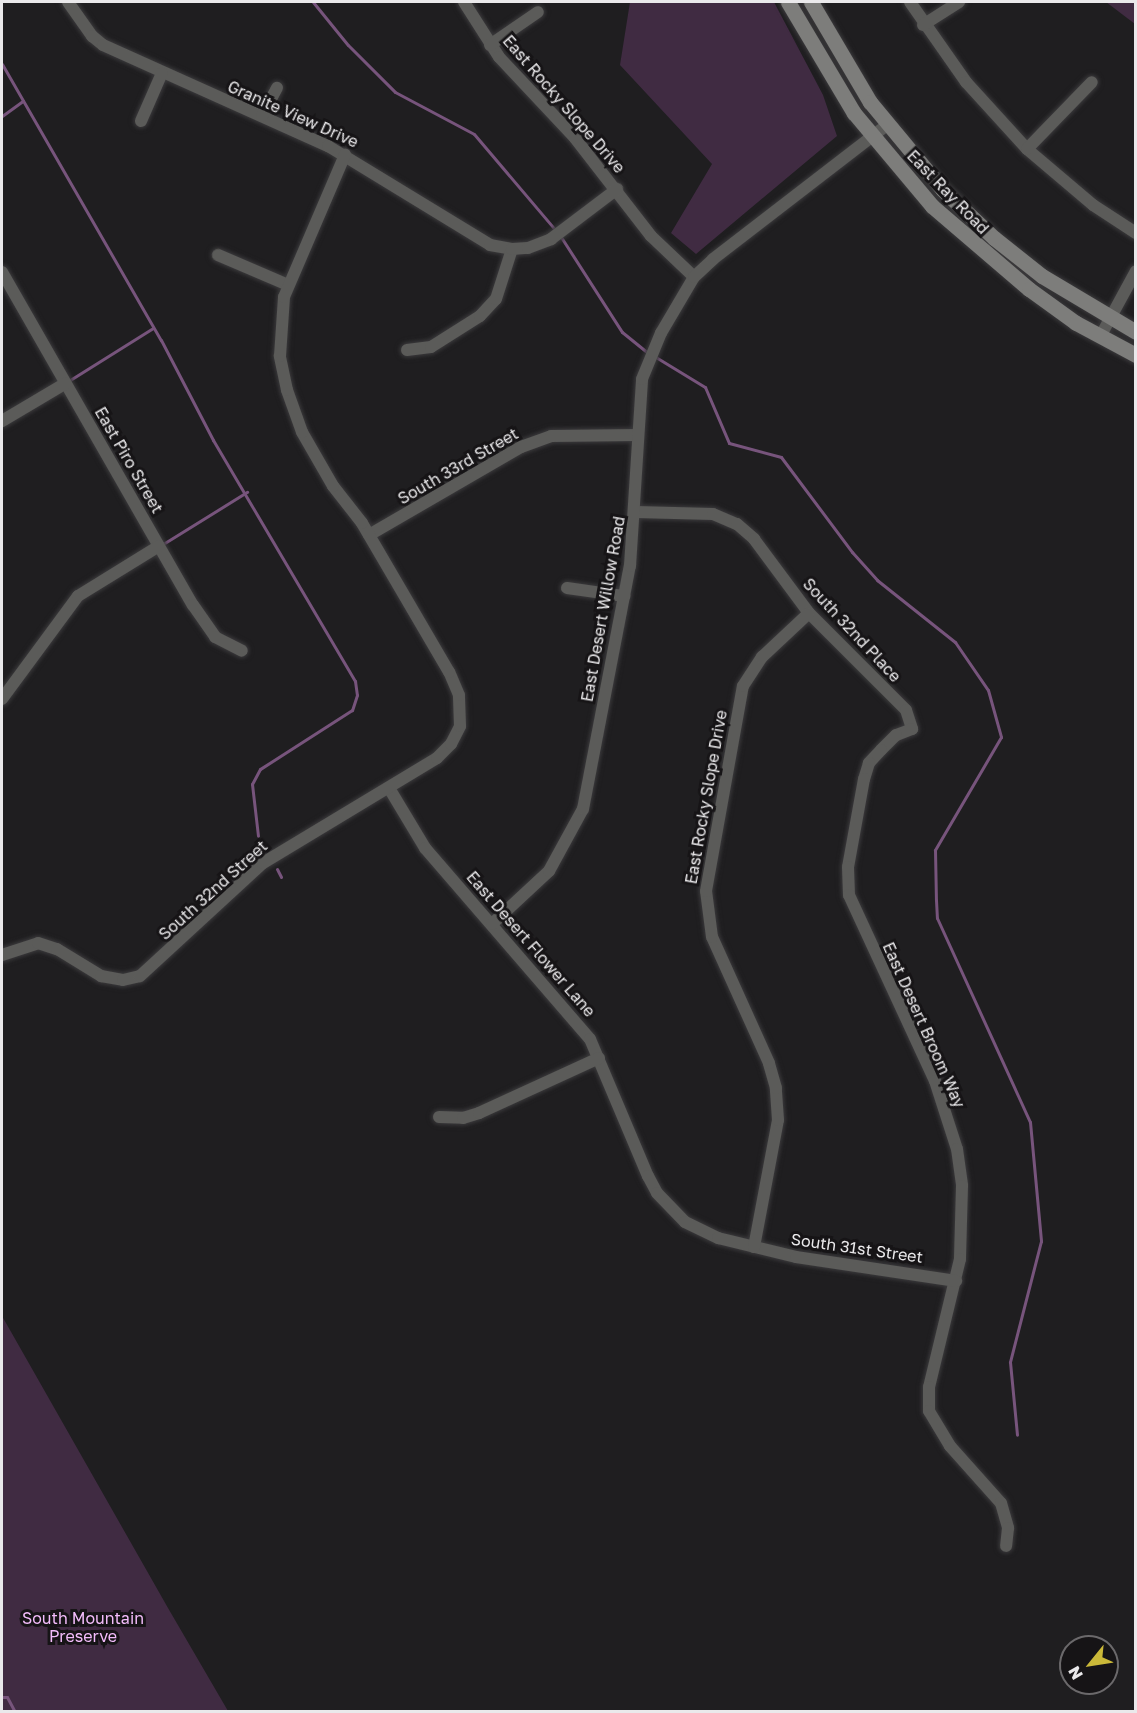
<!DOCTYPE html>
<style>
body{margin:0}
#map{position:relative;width:1137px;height:1713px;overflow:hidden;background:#1f1e20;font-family:"Golos Text",sans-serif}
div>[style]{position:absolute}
.green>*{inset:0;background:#402b42}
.stream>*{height:3px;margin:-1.5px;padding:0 1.5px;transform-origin:1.5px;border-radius:1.5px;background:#77547c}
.roads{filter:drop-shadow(0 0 2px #3b3a3c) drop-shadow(0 0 2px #3b3a3c)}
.minor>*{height:12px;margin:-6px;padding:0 6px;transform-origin:6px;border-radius:6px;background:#5b5b59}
.secondary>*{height:15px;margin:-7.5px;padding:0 7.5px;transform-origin:7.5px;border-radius:7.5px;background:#7d7d7b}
span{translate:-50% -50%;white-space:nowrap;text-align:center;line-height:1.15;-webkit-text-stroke:6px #161416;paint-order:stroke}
.street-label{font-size:16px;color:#eae9eb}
.park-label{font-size:16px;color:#f3bcfb}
.frame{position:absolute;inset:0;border:3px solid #eae9eb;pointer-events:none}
.north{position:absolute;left:1059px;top:1635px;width:60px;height:60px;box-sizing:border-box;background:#161416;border:2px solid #6b696b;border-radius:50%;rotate:240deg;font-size:16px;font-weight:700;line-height:24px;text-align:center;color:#eae9eb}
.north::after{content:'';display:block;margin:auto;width:21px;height:27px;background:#cbb939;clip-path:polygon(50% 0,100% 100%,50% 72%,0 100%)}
</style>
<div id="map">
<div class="green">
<div style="clip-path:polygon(630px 2px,774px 2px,823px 95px,837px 136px,696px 254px,671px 233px,712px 164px,620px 65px)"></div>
<div style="clip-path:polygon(1106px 2px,1135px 2px,1135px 24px)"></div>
<div style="clip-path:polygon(2px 1316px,168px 1608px,228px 1711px,2px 1711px)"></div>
</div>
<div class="stream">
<div style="left:313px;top:2px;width:55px;rotate:50.9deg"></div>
<div style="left:348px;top:45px;width:66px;rotate:45deg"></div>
<div style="left:395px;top:92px;width:89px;rotate:28deg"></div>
<div style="left:474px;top:134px;width:128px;rotate:49.7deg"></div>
<div style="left:2px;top:64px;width:319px;rotate:60.1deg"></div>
<div style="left:161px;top:340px;width:113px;rotate:62.5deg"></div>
<div style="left:213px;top:440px;width:280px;rotate:59.5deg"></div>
<div style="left:355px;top:681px;width:14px;rotate:82deg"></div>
<div style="left:357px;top:695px;width:16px;rotate:108deg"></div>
<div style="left:352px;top:710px;width:109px;rotate:147.3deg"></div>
<div style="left:260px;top:769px;width:17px;rotate:118deg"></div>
<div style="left:252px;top:784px;width:52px;rotate:83.4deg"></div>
<div style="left:2px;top:116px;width:26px;rotate:-36deg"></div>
<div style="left:561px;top:237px;width:113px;rotate:57.3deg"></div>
<div style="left:622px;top:332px;width:33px;rotate:39deg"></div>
<div style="left:654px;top:356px;width:60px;rotate:31.3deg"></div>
<div style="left:705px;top:387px;width:61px;rotate:66.8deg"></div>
<div style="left:729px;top:443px;width:54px;rotate:15.1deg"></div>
<div style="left:781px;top:457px;width:119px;rotate:53.2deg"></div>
<div style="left:852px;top:552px;width:38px;rotate:48deg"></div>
<div style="left:877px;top:580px;width:100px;rotate:38.5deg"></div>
<div style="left:955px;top:642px;width:58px;rotate:55.5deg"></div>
<div style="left:988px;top:690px;width:49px;rotate:74.5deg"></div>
<div style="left:1001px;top:737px;width:131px;rotate:120.3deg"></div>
<div style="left:935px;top:850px;width:50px;rotate:88.9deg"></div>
<div style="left:936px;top:900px;width:18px;rotate:87deg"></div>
<div style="left:937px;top:918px;width:224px;rotate:65.5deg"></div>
<div style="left:1030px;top:1122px;width:120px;rotate:84.7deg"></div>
<div style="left:1041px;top:1241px;width:125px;rotate:104.4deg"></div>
<div style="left:1010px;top:1362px;width:73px;rotate:84.5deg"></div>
<div style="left:70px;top:380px;width:98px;rotate:-32.1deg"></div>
<div style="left:163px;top:544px;width:99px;rotate:-31.8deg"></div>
<div style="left:277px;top:869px;width:9px;rotate:63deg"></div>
<div style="left:2px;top:1697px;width:5px"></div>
<div style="left:7px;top:1697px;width:17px;rotate:62deg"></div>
</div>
<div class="roads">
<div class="minor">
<div style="left:68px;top:2px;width:42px;rotate:54.8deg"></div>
<div style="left:92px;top:36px;width:14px;rotate:39deg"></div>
<div style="left:103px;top:45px;width:247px;rotate:24.2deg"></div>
<div style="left:328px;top:146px;width:190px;rotate:31.4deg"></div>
<div style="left:490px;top:245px;width:22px;rotate:10deg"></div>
<div style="left:464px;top:2px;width:65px;rotate:57.5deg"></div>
<div style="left:499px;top:57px;width:111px;rotate:46.8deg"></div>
<div style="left:575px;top:138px;width:124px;rotate:52.2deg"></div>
<div style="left:651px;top:236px;width:59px;rotate:43.6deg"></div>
<div style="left:910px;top:2px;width:98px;rotate:55deg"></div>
<div style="left:966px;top:82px;width:91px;rotate:47.7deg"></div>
<div style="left:1027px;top:149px;width:87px;rotate:40.3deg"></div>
<div style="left:1093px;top:205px;width:51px;rotate:33.1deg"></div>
<div style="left:923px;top:25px;width:43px;rotate:-32.6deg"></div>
<div style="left:490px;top:45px;width:58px;rotate:-34.5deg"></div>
<div style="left:262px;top:116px;width:32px;rotate:-62deg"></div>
<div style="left:141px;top:121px;width:52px;rotate:-66.4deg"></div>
<div style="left:1027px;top:149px;width:93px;rotate:-45.9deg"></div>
<div style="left:218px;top:255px;width:76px;rotate:23.2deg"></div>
<div style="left:2px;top:272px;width:384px;rotate:60.2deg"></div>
<div style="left:193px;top:605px;width:39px;rotate:55deg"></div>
<div style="left:215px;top:637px;width:30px;rotate:27deg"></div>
<div style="left:1100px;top:337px;width:75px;rotate:-61.4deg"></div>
<div style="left:407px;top:350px;width:24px;rotate:-7deg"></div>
<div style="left:431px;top:347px;width:58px;rotate:-32.3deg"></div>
<div style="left:480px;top:316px;width:23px;rotate:-47deg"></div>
<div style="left:496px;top:299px;width:52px;rotate:-72.3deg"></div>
<div style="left:512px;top:249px;width:16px;rotate:-4deg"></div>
<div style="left:528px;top:248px;width:25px;rotate:-21deg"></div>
<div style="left:551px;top:239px;width:83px;rotate:-37.1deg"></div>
<div style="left:2px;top:421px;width:74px;rotate:-30.7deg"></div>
<div style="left:636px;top:512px;width:77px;rotate:1.5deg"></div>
<div style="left:713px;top:514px;width:26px;rotate:23deg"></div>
<div style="left:737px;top:524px;width:23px;rotate:41deg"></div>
<div style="left:754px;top:539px;width:92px;rotate:53.4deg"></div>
<div style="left:809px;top:613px;width:137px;rotate:45deg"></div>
<div style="left:906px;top:710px;width:20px;rotate:72deg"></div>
<div style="left:912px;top:729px;width:17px;rotate:159deg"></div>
<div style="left:896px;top:735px;width:21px;rotate:135deg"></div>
<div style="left:881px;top:750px;width:18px;rotate:133deg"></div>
<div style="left:869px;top:763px;width:17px;rotate:107deg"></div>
<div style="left:864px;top:779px;width:89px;rotate:100.3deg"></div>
<div style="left:848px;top:867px;width:28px;rotate:88deg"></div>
<div style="left:849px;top:895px;width:205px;rotate:65.2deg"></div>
<div style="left:935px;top:1081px;width:71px;rotate:72.1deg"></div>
<div style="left:957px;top:1149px;width:37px;rotate:82deg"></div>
<div style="left:962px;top:1186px;width:73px;rotate:91.6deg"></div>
<div style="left:960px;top:1259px;width:132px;rotate:103.6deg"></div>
<div style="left:929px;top:1387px;width:24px;rotate:90deg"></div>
<div style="left:929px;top:1411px;width:41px;rotate:59deg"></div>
<div style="left:950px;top:1446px;width:76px;rotate:48.2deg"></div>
<div style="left:1001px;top:1503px;width:26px;rotate:74deg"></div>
<div style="left:1008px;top:1528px;width:18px;rotate:96deg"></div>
<div style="left:369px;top:535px;width:176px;rotate:-30.1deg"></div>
<div style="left:521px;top:447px;width:32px;rotate:-20deg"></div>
<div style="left:551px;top:436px;width:87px;rotate:-0.7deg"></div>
<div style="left:567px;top:588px;width:58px;rotate:8deg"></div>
<div style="left:2px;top:699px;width:128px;rotate:-53.6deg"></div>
<div style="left:78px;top:596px;width:95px;rotate:-31.7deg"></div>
<div style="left:389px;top:788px;width:70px;rotate:59deg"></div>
<div style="left:425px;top:848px;width:252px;rotate:49.2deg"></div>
<div style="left:590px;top:1039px;width:149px;rotate:67.1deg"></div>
<div style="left:648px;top:1176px;width:19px;rotate:62deg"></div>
<div style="left:657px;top:1193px;width:40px;rotate:46deg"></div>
<div style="left:685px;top:1222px;width:37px;rotate:26deg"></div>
<div style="left:718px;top:1238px;width:80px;rotate:13.7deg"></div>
<div style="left:796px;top:1257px;width:162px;rotate:8.5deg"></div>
<div style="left:492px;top:924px;width:78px;rotate:-42.9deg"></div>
<div style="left:549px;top:871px;width:71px;rotate:-61.3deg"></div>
<div style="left:583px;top:809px;width:248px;rotate:-79.1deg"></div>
<div style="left:630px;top:566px;width:187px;rotate:-86.3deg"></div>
<div style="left:642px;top:379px;width:50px;rotate:-67.6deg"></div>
<div style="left:661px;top:333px;width:65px;rotate:-59.5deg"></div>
<div style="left:694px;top:277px;width:26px;rotate:-43deg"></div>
<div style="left:713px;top:259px;width:218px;rotate:-37.6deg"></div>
<div style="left:2px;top:955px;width:38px;rotate:-18deg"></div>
<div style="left:38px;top:943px;width:20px;rotate:18deg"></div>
<div style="left:57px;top:949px;width:52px;rotate:31.5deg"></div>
<div style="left:101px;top:976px;width:22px;rotate:10deg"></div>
<div style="left:123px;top:980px;width:17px;rotate:-13deg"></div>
<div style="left:140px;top:976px;width:167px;rotate:-42.6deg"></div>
<div style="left:263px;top:863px;width:203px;rotate:-31.1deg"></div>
<div style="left:437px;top:758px;width:20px;rotate:-45deg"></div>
<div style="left:451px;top:744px;width:20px;rotate:-63deg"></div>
<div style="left:460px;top:726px;width:31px;rotate:-92deg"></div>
<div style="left:459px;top:695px;width:25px;rotate:-113deg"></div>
<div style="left:449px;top:672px;width:173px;rotate:-120.3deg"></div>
<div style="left:362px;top:523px;width:47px;rotate:-128.1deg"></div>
<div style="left:333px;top:486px;width:62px;rotate:-119.9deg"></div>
<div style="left:302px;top:432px;width:45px;rotate:-109.7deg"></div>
<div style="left:287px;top:390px;width:35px;rotate:-102deg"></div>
<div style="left:280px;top:356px;width:59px;rotate:-86.1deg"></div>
<div style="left:284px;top:297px;width:155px;rotate:-66.8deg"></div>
<div style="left:439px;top:1117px;width:24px;rotate:2deg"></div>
<div style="left:463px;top:1118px;width:17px;rotate:-17deg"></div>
<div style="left:479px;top:1113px;width:132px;rotate:-24.6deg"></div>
<div style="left:754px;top:1247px;width:129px;rotate:-79.3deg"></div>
<div style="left:778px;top:1120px;width:32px;rotate:-94deg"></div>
<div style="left:776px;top:1088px;width:26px;rotate:-106deg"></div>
<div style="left:769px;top:1063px;width:138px;rotate:-114.3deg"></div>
<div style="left:712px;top:937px;width:46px;rotate:-97.4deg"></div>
<div style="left:706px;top:891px;width:208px;rotate:-79.8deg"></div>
<div style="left:743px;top:686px;width:35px;rotate:-57deg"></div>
<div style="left:762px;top:657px;width:64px;rotate:-43.1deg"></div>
</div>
<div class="secondary">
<div style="left:788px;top:2px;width:129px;rotate:59.3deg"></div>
<div style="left:854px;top:113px;width:121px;rotate:50deg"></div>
<div style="left:932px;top:206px;width:128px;rotate:40.6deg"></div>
<div style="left:1029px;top:289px;width:58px;rotate:35.9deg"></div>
<div style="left:1076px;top:323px;width:68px;rotate:28.1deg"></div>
<div style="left:811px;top:2px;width:116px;rotate:59.5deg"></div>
<div style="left:870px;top:102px;width:114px;rotate:50.3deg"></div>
<div style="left:943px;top:190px;width:70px;rotate:43.3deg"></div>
<div style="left:994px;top:238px;width:61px;rotate:38.4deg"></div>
<div style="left:1042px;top:276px;width:109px;rotate:30.8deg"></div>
</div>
</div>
<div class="street-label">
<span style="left:564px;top:104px;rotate:49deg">East Rocky Slope Drive</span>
<span style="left:293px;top:114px;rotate:24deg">Granite View Drive</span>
<span style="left:948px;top:192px;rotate:46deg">East Ray Road</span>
<span style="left:129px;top:460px;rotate:60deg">East Piro Street</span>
<span style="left:458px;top:466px;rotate:-30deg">South 33rd Street</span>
<span style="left:603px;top:609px;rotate:-80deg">East Desert Willow Road</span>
<span style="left:852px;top:630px;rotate:47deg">South 32nd Place</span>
<span style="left:706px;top:797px;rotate:-80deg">East Rocky Slope Drive</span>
<span style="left:213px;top:890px;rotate:-42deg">South 32nd Street</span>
<span style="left:531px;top:944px;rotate:49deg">East Desert Flower Lane</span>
<span style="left:924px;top:1025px;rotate:66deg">East Desert Broom Way</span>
<span style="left:857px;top:1248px;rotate:8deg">South 31st Street</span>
</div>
<div class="park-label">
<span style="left:83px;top:1627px">South Mountain<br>Preserve</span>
</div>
<div class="frame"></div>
<div class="north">N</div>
</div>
